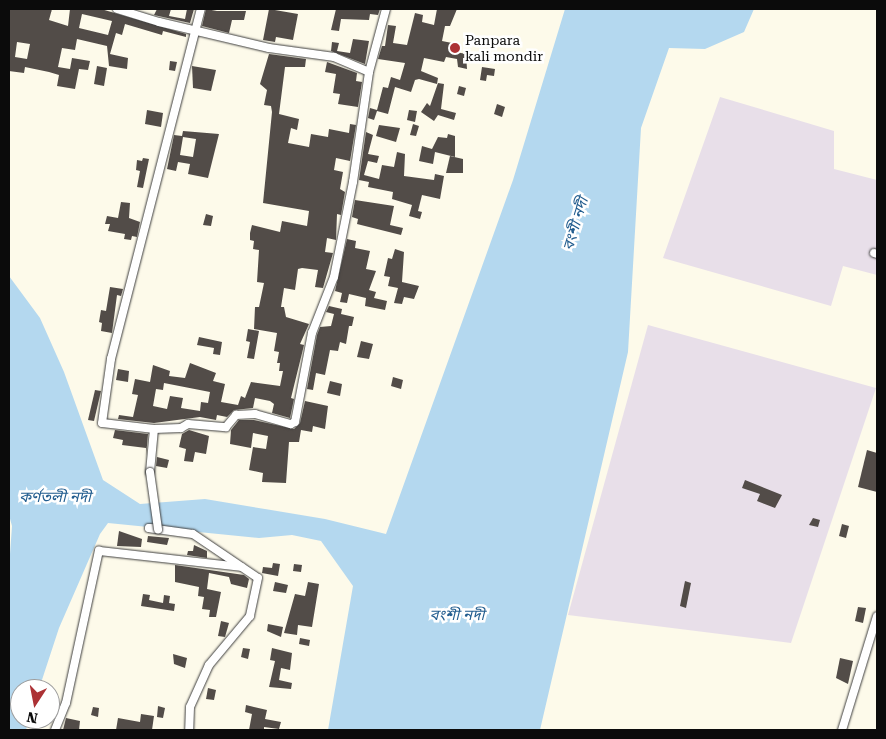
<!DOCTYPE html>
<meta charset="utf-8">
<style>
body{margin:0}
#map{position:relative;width:886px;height:739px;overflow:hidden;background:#fdfaea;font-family:"Roboto Serif","Noto Sans Bengali",serif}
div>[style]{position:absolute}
.industrial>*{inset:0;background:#e8dfe9}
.water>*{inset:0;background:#b4d8ef}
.building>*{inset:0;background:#524c48}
.roads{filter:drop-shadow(0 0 1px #3e3e3e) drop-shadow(0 0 1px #3e3e3e)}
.minor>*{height:8px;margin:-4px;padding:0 4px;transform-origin:4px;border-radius:4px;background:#fff}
.bridges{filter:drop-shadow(0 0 1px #3e3e3e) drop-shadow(0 0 1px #3e3e3e)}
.minor-bridge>*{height:8px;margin:-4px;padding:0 4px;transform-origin:4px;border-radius:4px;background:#fff}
.dots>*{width:14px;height:14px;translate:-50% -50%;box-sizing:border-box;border:2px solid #fff;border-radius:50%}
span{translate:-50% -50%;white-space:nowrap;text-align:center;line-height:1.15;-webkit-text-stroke:5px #fff;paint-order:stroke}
.poi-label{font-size:14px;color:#0b0b0b}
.left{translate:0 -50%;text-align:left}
.water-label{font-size:15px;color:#225d8f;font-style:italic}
.frame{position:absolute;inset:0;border:10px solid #0b0b0b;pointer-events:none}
.north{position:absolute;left:10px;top:679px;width:50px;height:50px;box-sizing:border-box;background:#fff;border:1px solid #9d9d9d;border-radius:50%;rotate:191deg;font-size:14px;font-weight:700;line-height:20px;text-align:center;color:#0b0b0b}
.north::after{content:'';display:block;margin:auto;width:18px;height:22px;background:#ac3235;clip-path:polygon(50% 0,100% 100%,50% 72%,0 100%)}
</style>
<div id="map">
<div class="industrial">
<div style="clip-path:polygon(720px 97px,834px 131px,834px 169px,877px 180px,877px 275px,843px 266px,831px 306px,663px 258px)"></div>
<div style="clip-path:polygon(648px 325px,876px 388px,791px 643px,568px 615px)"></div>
</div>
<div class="water">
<div style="clip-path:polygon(565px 9px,754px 9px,744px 32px,705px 49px,669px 48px,641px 128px,628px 352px,540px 730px,328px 730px,353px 586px,321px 541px,292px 535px,259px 538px,108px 523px,100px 534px,59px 628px,39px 689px,20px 689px,20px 719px,29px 719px,26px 730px,9px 730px,9px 568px,12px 526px,9px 515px,9px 276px,40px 318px,64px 372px,103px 480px,140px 504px,205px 499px,325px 519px,386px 534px,513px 180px)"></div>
</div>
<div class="building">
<div style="clip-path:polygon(evenodd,9px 9px,52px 9px,49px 20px,68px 26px,70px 9px,101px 9px,186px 34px,186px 37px,163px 31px,162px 35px,125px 24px,122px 35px,116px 33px,110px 54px,128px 58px,127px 69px,109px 66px,107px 46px,77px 39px,75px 50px,62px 48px,58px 67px,70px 69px,72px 58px,90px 61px,88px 70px,79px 69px,75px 89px,57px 86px,59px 75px,49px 72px,25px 67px,24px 73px,9px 71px,9px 9px,82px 14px,112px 21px,108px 35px,79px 28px,82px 14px,9px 9px,17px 42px,30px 44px,27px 59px,15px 57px,17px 42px)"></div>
<div style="clip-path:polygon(157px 9px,171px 9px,169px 16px,185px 19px,187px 9px,194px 9px,190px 23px,154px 15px)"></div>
<div style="clip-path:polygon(206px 9px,217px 11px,246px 11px,244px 20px,232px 20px,229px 33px,202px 26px)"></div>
<div style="clip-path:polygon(269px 9px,298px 14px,293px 40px,276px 37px,275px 42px,263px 40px)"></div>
<div style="clip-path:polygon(336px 9px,380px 9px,378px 15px,370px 14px,369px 20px,341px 19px,339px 31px,331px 30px)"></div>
<div style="clip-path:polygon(437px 9px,457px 9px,450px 26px,445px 26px,442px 41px,457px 44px,456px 52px,466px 54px,467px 69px,458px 67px,457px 59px,446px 57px,444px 62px,424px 58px,421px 71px,438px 78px,437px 84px,419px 79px,415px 80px,411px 92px,395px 87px,388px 114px,377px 111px,374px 120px,368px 118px,370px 108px,377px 110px,383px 87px,388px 88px,391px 77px,400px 80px,405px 63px,378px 59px,382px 46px,385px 46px,388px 25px,396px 26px,393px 43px,407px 45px,415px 13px,423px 15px,422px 22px,434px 25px)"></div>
<div style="clip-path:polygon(353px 39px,369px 41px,365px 64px,331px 51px,332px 42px,339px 43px,337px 51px,350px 53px)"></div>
<div style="clip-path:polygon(evenodd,269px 54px,306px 59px,305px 67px,285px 67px,279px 114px,299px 119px,297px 130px,291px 128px,288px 143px,309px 147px,311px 134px,328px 137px,329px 129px,349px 133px,350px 124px,356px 125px,350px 161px,336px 158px,334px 170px,343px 172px,340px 189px,345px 192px,341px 215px,337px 214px,336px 240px,327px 238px,325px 252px,333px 253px,323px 288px,315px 287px,318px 270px,302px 268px,298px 269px,295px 290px,284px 288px,281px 307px,284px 307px,286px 317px,309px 324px,300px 344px,304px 345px,291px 398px,294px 399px,290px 418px,272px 413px,274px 404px,270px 401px,255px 398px,253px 408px,234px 410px,227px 417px,217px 415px,216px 420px,200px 417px,154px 423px,118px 419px,119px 415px,133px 417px,138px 395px,132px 394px,135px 379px,150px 382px,153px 365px,170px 371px,169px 376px,185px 378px,190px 363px,216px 373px,213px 381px,225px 384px,221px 402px,238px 405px,241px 396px,245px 398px,251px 382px,280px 386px,283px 371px,279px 371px,280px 363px,277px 363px,279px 352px,274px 351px,277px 333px,254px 329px,255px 307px,259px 307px,264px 283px,257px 282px,259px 250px,253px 249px,254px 241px,250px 240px,250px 233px,252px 225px,280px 232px,282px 221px,307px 226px,309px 211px,263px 203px,272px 112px,271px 106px,264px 105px,267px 90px,260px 84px,269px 54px,164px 383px,210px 392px,208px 403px,201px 402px,200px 411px,181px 408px,183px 398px,170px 396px,167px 409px,153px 406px,156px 389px,163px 390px,164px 383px)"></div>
<div style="clip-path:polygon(170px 61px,177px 62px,175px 71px,169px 70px)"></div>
<div style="clip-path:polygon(327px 62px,357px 73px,356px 81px,362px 82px,358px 107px,338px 104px,340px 94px,333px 93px,336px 74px,325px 72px)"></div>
<div style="clip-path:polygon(97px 66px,107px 68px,104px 86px,94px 84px)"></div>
<div style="clip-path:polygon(192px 66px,216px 70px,211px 91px,193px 88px)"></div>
<div style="clip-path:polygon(482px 67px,495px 69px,494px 76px,487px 75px,486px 81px,480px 80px)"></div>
<div style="clip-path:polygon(438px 83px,444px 84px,441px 109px,456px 113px,454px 120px,438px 115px,434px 121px,421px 112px,427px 103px,430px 106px)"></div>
<div style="clip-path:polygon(459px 86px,466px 88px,464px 96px,457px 94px)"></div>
<div style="clip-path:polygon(497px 104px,505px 107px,502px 117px,494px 114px)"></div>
<div style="clip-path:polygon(147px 110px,163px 113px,161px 127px,145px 124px)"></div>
<div style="clip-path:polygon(409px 110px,417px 111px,415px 122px,407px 120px)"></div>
<div style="clip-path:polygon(413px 124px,419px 126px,416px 136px,410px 135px)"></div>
<div style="clip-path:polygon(379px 125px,400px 128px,396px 142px,376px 136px)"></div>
<div style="clip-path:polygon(evenodd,183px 131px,219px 134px,208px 178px,188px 174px,190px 164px,178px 162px,176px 171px,167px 169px,174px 135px,182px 136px,183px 131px,183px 137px,196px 139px,193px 157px,180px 155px,183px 137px)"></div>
<div style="clip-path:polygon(366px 132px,373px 135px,368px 154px,379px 156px,377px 163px,368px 161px,364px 175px,379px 179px,382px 165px,394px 167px,397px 152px,405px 154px,404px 176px,434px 180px,435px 174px,444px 176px,440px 199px,422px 195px,418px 211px,422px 212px,420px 219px,409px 216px,412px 205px,392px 199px,393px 192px,368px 187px,369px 182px,359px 180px)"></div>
<div style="clip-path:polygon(448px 134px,455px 136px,455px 157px,435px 152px,433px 164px,419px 161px,422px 146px,432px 149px,438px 137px,447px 138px)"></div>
<div style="clip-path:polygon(450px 156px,463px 159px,463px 173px,446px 173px)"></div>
<div style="clip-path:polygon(143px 158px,149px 159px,143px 188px,137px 187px,140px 171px,136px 170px,137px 160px,142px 161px)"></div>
<div style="clip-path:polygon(355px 200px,394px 206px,390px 225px,403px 228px,401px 235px,357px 224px,358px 219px,352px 217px)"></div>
<div style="clip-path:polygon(121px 202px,130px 203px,129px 218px,140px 222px,137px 237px,132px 236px,131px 240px,124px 239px,125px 234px,108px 231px,110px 224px,105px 224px,107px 216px,118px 218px)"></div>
<div style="clip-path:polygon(206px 214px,213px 216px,211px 226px,203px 225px)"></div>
<div style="clip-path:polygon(347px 239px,356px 241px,355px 248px,370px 251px,366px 269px,376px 271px,369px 290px,376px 292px,374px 298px,387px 301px,385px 310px,365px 306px,366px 298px,349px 294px,347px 303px,340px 302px,342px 293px,335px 291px)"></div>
<div style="clip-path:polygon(395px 249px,404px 252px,402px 282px,419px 286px,414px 299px,404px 297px,402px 304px,394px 303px,398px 288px,388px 286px,390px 277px,384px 276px,388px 258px,392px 259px)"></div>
<div style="clip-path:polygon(110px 287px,123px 289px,121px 296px,117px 295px,112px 333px,101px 331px,102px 323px,99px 322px,101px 310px,106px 311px)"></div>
<div style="clip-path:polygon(329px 306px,342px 309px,341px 314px,354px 317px,352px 326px,349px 326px,346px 344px,340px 342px,338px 351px,330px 350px,325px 375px,316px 373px,313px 390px,307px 389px,317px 335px,320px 327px,331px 326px,334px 314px,326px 312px)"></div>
<div style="clip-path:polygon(248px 329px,259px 331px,254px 359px,247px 358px,250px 342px,246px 341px)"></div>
<div style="clip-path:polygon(199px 337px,222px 342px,220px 355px,213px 354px,214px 348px,197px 345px)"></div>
<div style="clip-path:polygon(361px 341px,373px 344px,369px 359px,357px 357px)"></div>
<div style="clip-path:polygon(118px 369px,129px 371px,128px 382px,116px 380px)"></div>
<div style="clip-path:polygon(393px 377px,403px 380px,401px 389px,391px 386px)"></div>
<div style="clip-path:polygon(330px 381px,342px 384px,340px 396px,327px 393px)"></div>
<div style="clip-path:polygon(95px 390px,101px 391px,94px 421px,88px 420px)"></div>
<div style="clip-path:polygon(305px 401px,328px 406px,325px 429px,313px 426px,312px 432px,301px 430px,299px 442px,289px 442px,286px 483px,262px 482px,263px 473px,249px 470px,253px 447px,266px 449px,268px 436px,253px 433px,251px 448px,230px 444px,231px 430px,239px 420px,254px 420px,294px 429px,300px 423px)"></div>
<div style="clip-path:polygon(115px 430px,148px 434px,146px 456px,146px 448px,122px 445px,123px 440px,113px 438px)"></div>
<div style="clip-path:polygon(189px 430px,209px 436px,206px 454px,195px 452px,193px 462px,184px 461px,186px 449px,179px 447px,182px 434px)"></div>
<div style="clip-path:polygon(867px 450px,877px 453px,877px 492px,858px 487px)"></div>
<div style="clip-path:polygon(157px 457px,169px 460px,167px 468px,156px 466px)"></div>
<div style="clip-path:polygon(745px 480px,782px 495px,775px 508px,757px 501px,760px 494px,742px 488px)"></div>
<div style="clip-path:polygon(813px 518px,820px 520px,818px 527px,809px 525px)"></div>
<div style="clip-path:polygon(842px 524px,849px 526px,846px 538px,839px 536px)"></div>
<div style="clip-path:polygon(119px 531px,142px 539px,141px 547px,117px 546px)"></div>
<div style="clip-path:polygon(148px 536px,169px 538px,167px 545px,147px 542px)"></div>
<div style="clip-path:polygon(194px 545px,207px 551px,207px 558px,187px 555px,188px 551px,193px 551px)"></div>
<div style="clip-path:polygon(273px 563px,280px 564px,278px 576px,262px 573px,263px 567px,272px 568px)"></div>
<div style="clip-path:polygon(294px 564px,302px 565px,301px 572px,293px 571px)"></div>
<div style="clip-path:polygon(175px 565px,244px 575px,249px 579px,247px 588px,231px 584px,229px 577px,209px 573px,207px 589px,221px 592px,216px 617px,209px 617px,210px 610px,202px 609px,204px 597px,198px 596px,199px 587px,175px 582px)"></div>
<div style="clip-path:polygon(685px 581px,691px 583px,686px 608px,680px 606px)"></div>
<div style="clip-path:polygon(275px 582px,288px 585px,286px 593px,273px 591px)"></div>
<div style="clip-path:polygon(308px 582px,319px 584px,312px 627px,298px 625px,297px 635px,284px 633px,295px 594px,305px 596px)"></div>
<div style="clip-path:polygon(143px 594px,150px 595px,149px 600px,163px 603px,164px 595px,170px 596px,169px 603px,175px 604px,174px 611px,141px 606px)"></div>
<div style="clip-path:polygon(858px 607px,866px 608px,863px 623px,855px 621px)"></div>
<div style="clip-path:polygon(221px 621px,229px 623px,225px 637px,218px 636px)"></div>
<div style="clip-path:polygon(268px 624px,283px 627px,281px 637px,267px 631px)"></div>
<div style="clip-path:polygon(300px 638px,310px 640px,309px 646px,299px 644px)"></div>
<div style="clip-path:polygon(243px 648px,250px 649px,248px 659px,241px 657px)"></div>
<div style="clip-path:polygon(272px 648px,292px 653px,290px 670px,281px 668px,279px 680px,292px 683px,291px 689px,269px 687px,275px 661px,270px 660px)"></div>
<div style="clip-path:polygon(173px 654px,187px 658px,185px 668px,174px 664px)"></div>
<div style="clip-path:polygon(840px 658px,853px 661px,848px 684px,836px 678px)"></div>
<div style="clip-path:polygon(208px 688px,216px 690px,214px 700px,206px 699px)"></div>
<div style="clip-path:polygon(246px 705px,267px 710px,265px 719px,281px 722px,279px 729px,264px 727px,264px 730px,249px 730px,252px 714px,245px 712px)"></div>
<div style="clip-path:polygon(158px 706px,165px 708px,163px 718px,157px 717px)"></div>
<div style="clip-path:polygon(93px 707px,99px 708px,98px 717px,91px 715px)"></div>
<div style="clip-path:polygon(141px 714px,154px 716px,152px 730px,116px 730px,118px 718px,140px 722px)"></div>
<div style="clip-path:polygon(66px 718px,80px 721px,79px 730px,63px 730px)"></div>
</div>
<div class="roads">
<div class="minor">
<div style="left:117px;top:9px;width:44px;rotate:17.2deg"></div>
<div style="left:159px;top:22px;width:113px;rotate:13.3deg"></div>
<div style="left:269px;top:48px;width:66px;rotate:7.9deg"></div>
<div style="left:334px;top:57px;width:38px;rotate:23deg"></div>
<div style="left:874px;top:253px;width:3px;rotate:18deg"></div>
<div style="left:154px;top:429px;width:52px;rotate:-173.4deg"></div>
<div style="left:102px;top:423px;width:65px;rotate:-82deg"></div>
<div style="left:111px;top:359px;width:361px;rotate:-75.6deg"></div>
<div style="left:150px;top:472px;width:43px;rotate:-84.7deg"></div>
<div style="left:154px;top:429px;width:27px;rotate:-2deg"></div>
<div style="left:181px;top:428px;width:8px;rotate:-30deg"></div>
<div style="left:188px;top:424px;width:38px;rotate:5deg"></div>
<div style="left:226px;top:427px;width:16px;rotate:-50deg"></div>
<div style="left:236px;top:415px;width:19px;rotate:-3deg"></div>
<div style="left:255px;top:414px;width:37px;rotate:16deg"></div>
<div style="left:291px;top:424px;width:4px;rotate:-27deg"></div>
<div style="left:295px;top:422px;width:91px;rotate:-79.2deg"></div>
<div style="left:312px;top:333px;width:60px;rotate:-68.6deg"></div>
<div style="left:334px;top:277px;width:97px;rotate:-78.7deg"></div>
<div style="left:353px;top:182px;width:111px;rotate:-81.7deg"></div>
<div style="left:369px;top:72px;width:65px;rotate:-74.9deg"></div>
<div style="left:158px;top:529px;width:9px;rotate:-174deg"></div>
<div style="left:149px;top:528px;width:44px;rotate:7.8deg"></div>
<div style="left:193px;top:534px;width:78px;rotate:34.1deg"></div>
<div style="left:258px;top:578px;width:39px;rotate:102deg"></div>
<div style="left:250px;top:616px;width:64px;rotate:129.9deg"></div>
<div style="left:209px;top:665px;width:46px;rotate:114.3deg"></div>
<div style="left:190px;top:707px;width:23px;rotate:92deg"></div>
<div style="left:55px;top:730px;width:29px;rotate:-68deg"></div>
<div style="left:66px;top:703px;width:156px;rotate:-77.8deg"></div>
<div style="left:99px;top:551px;width:143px;rotate:6.4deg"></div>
<div style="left:842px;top:730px;width:119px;rotate:-72.9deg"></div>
</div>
</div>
<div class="bridges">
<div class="minor-bridge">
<div style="left:150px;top:472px;width:58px;rotate:82deg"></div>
</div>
</div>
<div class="dots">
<div style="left:455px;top:48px;background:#ac3235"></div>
</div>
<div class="poi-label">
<span class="left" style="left:465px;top:48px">Panpara<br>kali mondir</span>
</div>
<div class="water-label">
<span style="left:576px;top:224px;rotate:-73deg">বংশী নদী</span>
<span style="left:55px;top:498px">কর্ণতলী নদী</span>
<span style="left:457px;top:616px">বংশী নদী</span>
</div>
<div class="frame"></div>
<div class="north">N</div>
</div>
